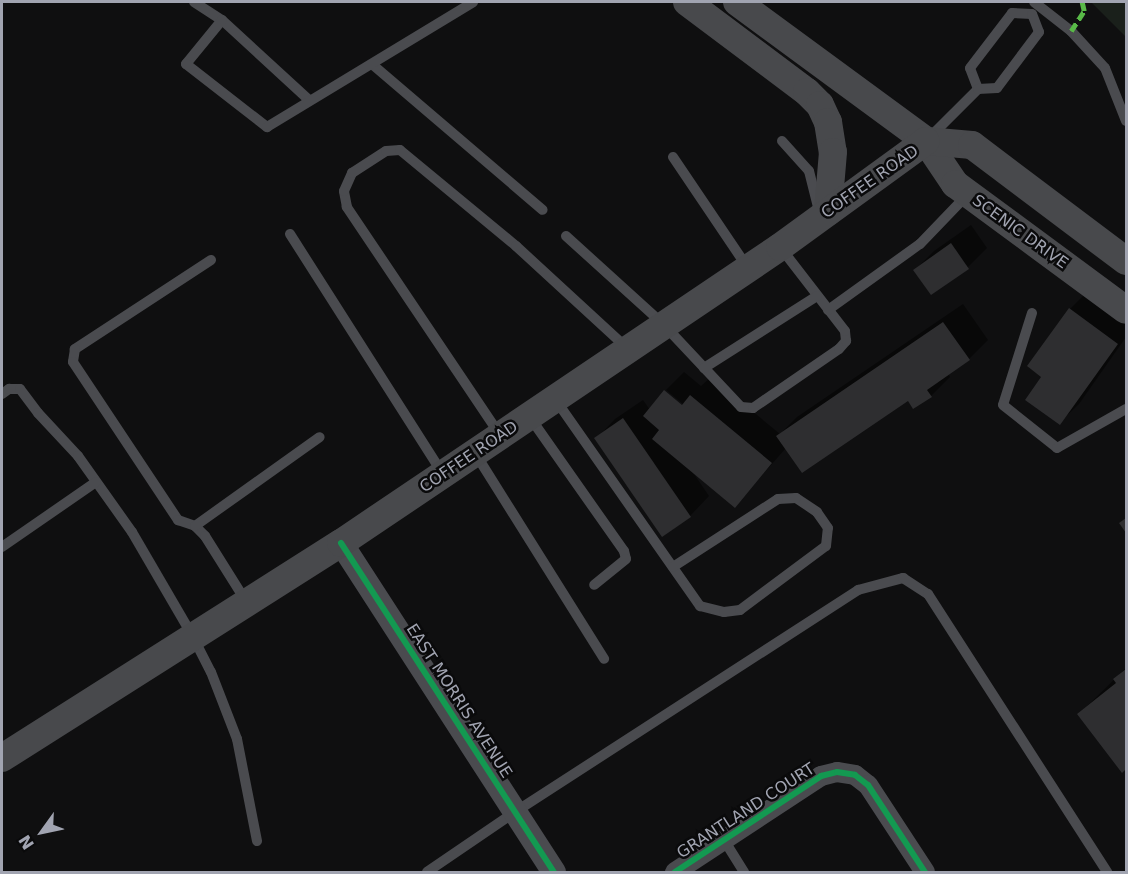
<!DOCTYPE html>
<style>
body{margin:0}
#map{position:relative;width:1128px;height:874px;overflow:hidden;background:#0f0f10;font-family:"DejaVu Sans",sans-serif}
div>[style]{position:absolute}
.green>*{inset:0;background:#1a201b}
.shadow>*{inset:0;background:#0007}
.building>*{inset:0;background:#2e2e30}
.service>*{height:10px;margin:-5px;padding:0 5px;transform-origin:5px;border-radius:5px;background:#4a4b4f}
.minor>*{height:20px;margin:-10px;padding:0 10px;transform-origin:10px;border-radius:10px;background:#4a4b4f}
.tertiary>*{height:24px;margin:-12px;padding:0 12px;transform-origin:12px;border-radius:12px;background:#4a4b4f}
.secondary>*{height:28px;margin:-14px;padding:0 14px;transform-origin:14px;border-radius:14px;background:#48494c}
.quiet>*{height:4.5px;margin-top:-2.25px;transform-origin:0;background:repeating-linear-gradient(90deg,#58b947 0 9px,transparent 0 13.5px)}
.cycleway>*{height:6px;margin:-3px;padding:0 3px;transform-origin:3px;border-radius:3px;background:#139951}
span{translate:-50% -50%;white-space:nowrap;text-align:center;line-height:1.15;-webkit-text-stroke:5px #0a0a0b;paint-order:stroke}
.street-label{font-size:16px;color:#a1a4b1}
.frame{position:absolute;inset:0;border:3px solid #a1a4b1;pointer-events:none}
.north{position:absolute;left:12px;top:802px;width:60px;height:60px;-webkit-text-stroke:4px #0a0a0b;paint-order:stroke;rotate:237deg;font-size:16px;font-weight:700;line-height:24px;text-align:center;color:#a1a4b1}
.north::after{content:'';display:block;margin:auto;width:21px;height:27px;background:#a1a4b1;clip-path:polygon(50% 0,100% 100%,50% 72%,0 100%)}
</style>
<div id="map">
<div class="green">
<div style="clip-path:polygon(1091px 2px,1126px 2px,1126px 37px)"></div>
</div>
<div class="shadow">
<div style="clip-path:polygon(971px 225px,987px 248px,968px 267px,931px 293px,915px 270px,934px 251px)"></div>
<div style="clip-path:polygon(1089px 290px,1126px 317px,1126px 337px,1079px 404px,1059px 423px,1043px 377px,1070px 309px)"></div>
<div style="clip-path:polygon(963px 304px,988px 340px,969px 359px,948px 373px,950px 377px,931px 396px,908px 399px,786px 448px,735px 506px,692px 471px,709px 496px,690px 516px,662px 535px,596px 439px,615px 419px,643px 400px,650px 410px,687px 411px,689px 409px,666px 390px,684px 372px,701px 386px,711px 377px,780px 434px,797px 417px)"></div>
<div style="clip-path:polygon(1126px 668px,1126px 767px,1122px 771px,1079px 714px)"></div>
</div>
<div class="building">
<div style="clip-path:polygon(951px 243px,969px 269px,931px 295px,913px 270px)"></div>
<div style="clip-path:polygon(1069px 308px,1118px 344px,1060px 425px,1025px 400px,1041px 377px,1027px 366px)"></div>
<div style="clip-path:polygon(943px 322px,970px 360px,927px 390px,932px 397px,913px 409px,908px 401px,802px 473px,776px 436px)"></div>
<div style="clip-path:polygon(664px 390px,682px 405px,690px 395px,772px 463px,735px 508px,652px 439px,659px 430px,643px 416px)"></div>
<div style="clip-path:polygon(623px 418px,691px 517px,662px 537px,594px 438px)"></div>
<div style="clip-path:polygon(1126px 518px,1126px 533px,1119px 523px)"></div>
<div style="clip-path:polygon(1126px 669px,1126px 769px,1122px 773px,1077px 714px,1116px 683px,1113px 679px)"></div>
</div>
<div class="service">
<div style="left:194px;top:2px;width:33px;rotate:33deg"></div>
<div style="left:1034px;top:2px;width:47px;rotate:38.1deg"></div>
<div style="left:1071px;top:31px;width:50px;rotate:47.4deg"></div>
<div style="left:1105px;top:68px;width:57px;rotate:68.4deg"></div>
<div style="left:373px;top:65px;width:223px;rotate:40.5deg"></div>
<div style="left:978px;top:89px;width:22px;rotate:-111deg"></div>
<div style="left:970px;top:68px;width:69px;rotate:-52.6deg"></div>
<div style="left:1012px;top:13px;width:20px;rotate:3deg"></div>
<div style="left:309px;top:100px;width:118px;rotate:-137.4deg"></div>
<div style="left:222px;top:20px;width:57px;rotate:129.3deg"></div>
<div style="left:186px;top:64px;width:103px;rotate:37.9deg"></div>
<div style="left:267px;top:127px;width:241px;rotate:-31.2deg"></div>
<div style="left:930px;top:137px;width:68px;rotate:-45deg"></div>
<div style="left:978px;top:89px;width:19px;rotate:-3deg"></div>
<div style="left:997px;top:88px;width:70px;rotate:-53.1deg"></div>
<div style="left:1039px;top:32px;width:19px;rotate:-111deg"></div>
<div style="left:782px;top:141px;width:40px;rotate:48deg"></div>
<div style="left:809px;top:171px;width:37px;rotate:76deg"></div>
<div style="left:673px;top:157px;width:134px;rotate:56deg"></div>
<div style="left:290px;top:234px;width:285px;rotate:57.5deg"></div>
<div style="left:566px;top:236px;width:132px;rotate:42.2deg"></div>
<div style="left:664px;top:325px;width:112px;rotate:46.8deg"></div>
<div style="left:741px;top:407px;width:12px;rotate:5deg"></div>
<div style="left:753px;top:408px;width:104px;rotate:-34.5deg"></div>
<div style="left:839px;top:349px;width:11px;rotate:-49deg"></div>
<div style="left:846px;top:341px;width:10px;rotate:-96deg"></div>
<div style="left:845px;top:331px;width:106px;rotate:-127.7deg"></div>
<div style="left:211px;top:260px;width:163px;rotate:146.8deg"></div>
<div style="left:75px;top:349px;width:13px;rotate:99deg"></div>
<div style="left:73px;top:362px;width:190px;rotate:56.4deg"></div>
<div style="left:178px;top:520px;width:18px;rotate:19deg"></div>
<div style="left:195px;top:526px;width:14px;rotate:45deg"></div>
<div style="left:205px;top:536px;width:79px;rotate:57.9deg"></div>
<div style="left:828px;top:310px;width:113px;rotate:-35.7deg"></div>
<div style="left:920px;top:244px;width:69px;rotate:-46.2deg"></div>
<div style="left:1032px;top:313px;width:96px;rotate:107.5deg"></div>
<div style="left:1003px;top:405px;width:69px;rotate:38.5deg"></div>
<div style="left:1057px;top:448px;width:79px;rotate:-29.5deg"></div>
<div style="left:704px;top:368px;width:134px;rotate:-32.5deg"></div>
<div style="left:2px;top:394px;width:9px;rotate:-36deg"></div>
<div style="left:9px;top:389px;width:11px"></div>
<div style="left:20px;top:389px;width:30px;rotate:53deg"></div>
<div style="left:38px;top:413px;width:59px;rotate:47.1deg"></div>
<div style="left:78px;top:456px;width:93px;rotate:54.6deg"></div>
<div style="left:132px;top:532px;width:121px;rotate:59.8deg"></div>
<div style="left:193px;top:637px;width:39px;rotate:63deg"></div>
<div style="left:211px;top:672px;width:72px;rotate:68.8deg"></div>
<div style="left:237px;top:739px;width:104px;rotate:78.9deg"></div>
<div style="left:555px;top:399px;width:253px;rotate:55deg"></div>
<div style="left:700px;top:606px;width:25px;rotate:14deg"></div>
<div style="left:724px;top:612px;width:16px;rotate:-7deg"></div>
<div style="left:740px;top:610px;width:107px;rotate:-36.7deg"></div>
<div style="left:826px;top:546px;width:18px;rotate:-84deg"></div>
<div style="left:828px;top:528px;width:19px;rotate:-125deg"></div>
<div style="left:817px;top:512px;width:25px;rotate:-146deg"></div>
<div style="left:796px;top:498px;width:18px;rotate:177deg"></div>
<div style="left:778px;top:499px;width:125px;rotate:147.1deg"></div>
<div style="left:529px;top:416px;width:165px;rotate:54.9deg"></div>
<div style="left:624px;top:551px;width:8px;rotate:76deg"></div>
<div style="left:626px;top:559px;width:41px;rotate:140.9deg"></div>
<div style="left:500px;top:435px;width:275px;rotate:-123.9deg"></div>
<div style="left:347px;top:207px;width:16px;rotate:-101deg"></div>
<div style="left:344px;top:191px;width:20px;rotate:-66deg"></div>
<div style="left:352px;top:173px;width:40px;rotate:-32.9deg"></div>
<div style="left:386px;top:151px;width:14px;rotate:-4deg"></div>
<div style="left:400px;top:150px;width:151px;rotate:39.6deg"></div>
<div style="left:516px;top:246px;width:152px;rotate:42.6deg"></div>
<div style="left:475px;top:453px;width:243px;rotate:57.9deg"></div>
<div style="left:195px;top:526px;width:153px;rotate:-35.5deg"></div>
<div style="left:2px;top:547px;width:114px;rotate:-34.7deg"></div>
<div style="left:724px;top:840px;width:38px;rotate:58deg"></div>
<div style="left:427px;top:872px;width:107px;rotate:-34.3deg"></div>
<div style="left:515px;top:812px;width:409px;rotate:-32.9deg"></div>
<div style="left:858px;top:590px;width:47px;rotate:-14.9deg"></div>
<div style="left:903px;top:578px;width:30px;rotate:33deg"></div>
<div style="left:928px;top:594px;width:331px;rotate:57.2deg"></div>
</div>
<div class="minor">
<div style="left:675px;top:872px;width:175px;rotate:-33.3deg"></div>
<div style="left:821px;top:776px;width:16px;rotate:-14deg"></div>
<div style="left:837px;top:772px;width:18px;rotate:9deg"></div>
<div style="left:855px;top:775px;width:16px;rotate:38deg"></div>
<div style="left:868px;top:785px;width:104px;rotate:56.8deg"></div>
</div>
<div class="tertiary">
<div style="left:341px;top:543px;width:392px;rotate:57.1deg"></div>
</div>
<div class="secondary">
<div style="left:687px;top:2px;width:150px;rotate:36.9deg"></div>
<div style="left:807px;top:92px;width:18px;rotate:45deg"></div>
<div style="left:820px;top:105px;width:19px;rotate:65deg"></div>
<div style="left:828px;top:122px;width:30px;rotate:81deg"></div>
<div style="left:833px;top:152px;width:60px;rotate:94.8deg"></div>
<div style="left:737px;top:2px;width:235px;rotate:36.3deg"></div>
<div style="left:926px;top:141px;width:52px;rotate:56deg"></div>
<div style="left:955px;top:184px;width:212px;rotate:36.4deg"></div>
<div style="left:926px;top:141px;width:46px;rotate:5deg"></div>
<div style="left:972px;top:145px;width:193px;rotate:37deg"></div>
<div style="left:2px;top:758px;width:401px;rotate:-32.4deg"></div>
<div style="left:341px;top:543px;width:529px;rotate:-33.99deg"></div>
<div style="left:780px;top:247px;width:180px;rotate:-36deg"></div>
</div>
<div class="quiet">
<div style="left:1071px;top:31px;width:24px;rotate:-57deg"></div>
<div style="left:1084px;top:11px;width:9px;rotate:-103deg"></div>
</div>
<div class="cycleway">
<div style="left:341px;top:543px;width:392px;rotate:57.1deg"></div>
<div style="left:675px;top:872px;width:175px;rotate:-33.3deg"></div>
<div style="left:821px;top:776px;width:16px;rotate:-14deg"></div>
<div style="left:837px;top:772px;width:18px;rotate:9deg"></div>
<div style="left:855px;top:775px;width:16px;rotate:38deg"></div>
<div style="left:868px;top:785px;width:104px;rotate:56.8deg"></div>
</div>
<div class="street-label">
<span style="left:870px;top:182px;rotate:-35deg">COFFEE ROAD</span>
<span style="left:1020px;top:232px;rotate:36deg">SCENIC DRIVE</span>
<span style="left:469px;top:457px;rotate:-34deg">COFFEE ROAD</span>
<span style="left:459px;top:701px;rotate:57deg">EAST MORRIS AVENUE</span>
<span style="left:746px;top:811px;rotate:-33deg">GRANTLAND COURT</span>
</div>
<div class="frame"></div>
<div class="north">N</div>
</div>
